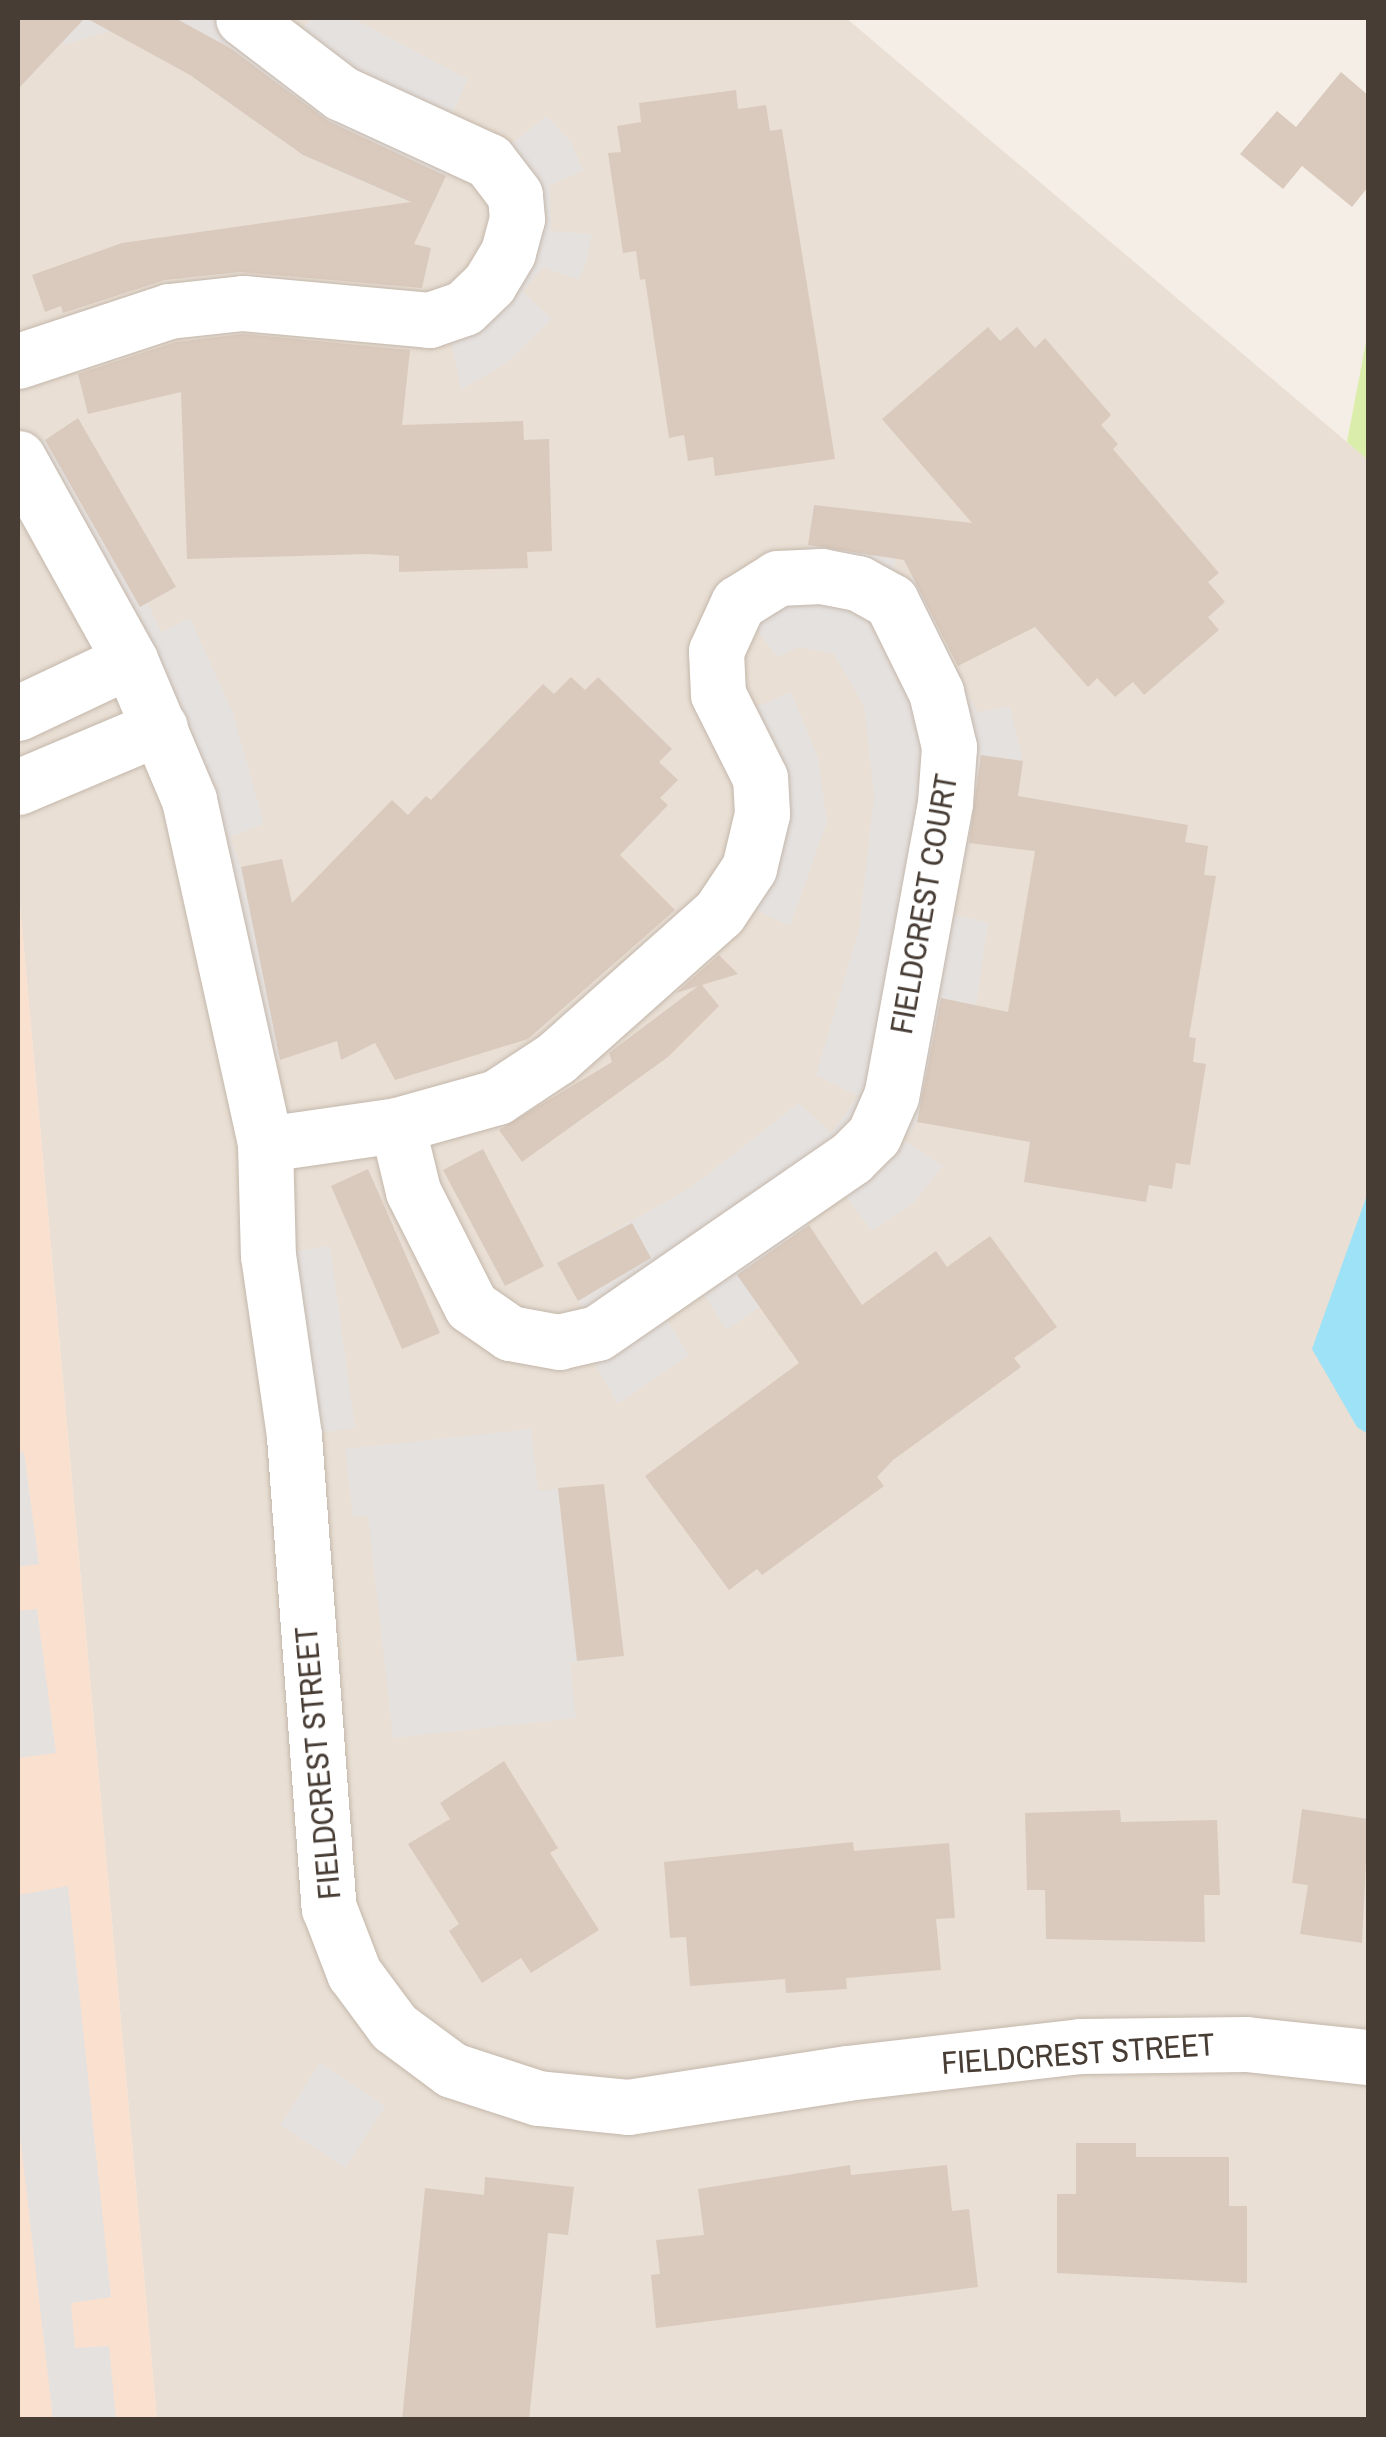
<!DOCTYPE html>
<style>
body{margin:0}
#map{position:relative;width:1386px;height:2437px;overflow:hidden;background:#f5eee6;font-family:"Archivo Narrow",sans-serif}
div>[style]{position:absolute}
.residential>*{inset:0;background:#e9dfd4}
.commercial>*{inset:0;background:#f9e0cf}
.green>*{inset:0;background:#dbedab}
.parking>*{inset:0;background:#e5e1df}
.water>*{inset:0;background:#9de2f7}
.building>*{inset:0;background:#dacabd}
.roads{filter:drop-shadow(0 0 2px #c4b7ab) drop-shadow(0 0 2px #c4b7ab)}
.street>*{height:55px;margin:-27.5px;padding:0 27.5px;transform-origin:27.5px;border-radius:27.5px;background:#fff}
span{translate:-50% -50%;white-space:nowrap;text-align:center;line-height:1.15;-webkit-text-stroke:8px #fff;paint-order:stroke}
.street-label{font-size:32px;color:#483d35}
.frame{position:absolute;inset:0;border:20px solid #483d35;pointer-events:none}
</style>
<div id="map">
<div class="residential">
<div style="clip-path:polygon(18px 18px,846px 18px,1368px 460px,1368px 2419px,157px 2419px,18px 883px)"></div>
</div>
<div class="commercial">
<div style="clip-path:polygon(18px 883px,157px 2419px,18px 2419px)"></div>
</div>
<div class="green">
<div style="clip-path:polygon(1368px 331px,1368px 460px,1347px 442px)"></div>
</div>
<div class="parking">
<div style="clip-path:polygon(55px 18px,285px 18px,301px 30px,311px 18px,352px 18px,468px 79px,442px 136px,461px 144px,430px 211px,304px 156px,189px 74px,110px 31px,63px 45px)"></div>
<div style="clip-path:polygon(547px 116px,571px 142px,583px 171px,550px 185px,551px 231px,592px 234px,587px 259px,579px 280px,543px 267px,523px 292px,552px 319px,508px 362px,461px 390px,445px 314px,508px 252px,489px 161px)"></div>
<div style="clip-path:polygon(78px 418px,176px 587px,148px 603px,161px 632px,190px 618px,233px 713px,264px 824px,230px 837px,241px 867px,282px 859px,323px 1046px,248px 1069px,189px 800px,18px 457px)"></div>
<div style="clip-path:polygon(813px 505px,901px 515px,891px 599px,913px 575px,977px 712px,1010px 706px,1023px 761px,1011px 848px,969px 843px,953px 914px,988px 923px,958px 1129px,918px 1122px,903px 1140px,943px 1166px,911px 1205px,872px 1231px,844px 1194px,808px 1223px,831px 1258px,726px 1330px,704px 1294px,666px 1318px,689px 1355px,618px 1404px,579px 1337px,596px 1332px,557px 1263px,690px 1188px,799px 1103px,831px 1133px,858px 1096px,816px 1075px,859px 929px,874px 796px,864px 706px,834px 654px,799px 647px,777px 657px,738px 603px,820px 575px,808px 549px)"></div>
<div style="clip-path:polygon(791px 692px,818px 757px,827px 822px,790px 926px,729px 898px,749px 868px,731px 718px)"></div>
<div style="clip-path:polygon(330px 1246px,355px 1428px,294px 1436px,268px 1255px)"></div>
<div style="clip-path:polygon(531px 1429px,538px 1491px,604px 1484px,624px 1656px,570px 1663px,576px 1718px,393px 1738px,368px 1516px,353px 1517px,345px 1449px)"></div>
<div style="clip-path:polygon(24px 1452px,39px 1564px,18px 1567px,18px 1453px)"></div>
<div style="clip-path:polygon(37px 1609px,56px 1753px,18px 1758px,18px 1611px)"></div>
<div style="clip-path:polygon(68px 1886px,111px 2297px,71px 2303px,75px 2348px,109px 2346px,116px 2419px,53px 2419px,18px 2118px,18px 1895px)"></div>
<div style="clip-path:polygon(320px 2063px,385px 2106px,345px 2168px,280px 2125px)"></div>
</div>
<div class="water">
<div style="clip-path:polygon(1368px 1192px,1368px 1434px,1357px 1427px,1312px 1349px)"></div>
</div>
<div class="building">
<div style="clip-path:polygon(18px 18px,85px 18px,18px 89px)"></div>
<div style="clip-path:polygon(86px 18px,175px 18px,230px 48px,328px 121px,446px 176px,414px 244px,431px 248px,422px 288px,240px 272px,165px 280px,63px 313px,61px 306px,45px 312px,32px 275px,122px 243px,411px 202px,303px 155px,190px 75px)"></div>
<div style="clip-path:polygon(1341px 72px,1368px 95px,1368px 187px,1352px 207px,1302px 166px,1283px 189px,1240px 154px,1277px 111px,1296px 127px)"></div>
<div style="clip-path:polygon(736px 90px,738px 109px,766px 105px,770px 131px,782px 129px,835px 459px,715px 476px,713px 457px,688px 461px,684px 435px,669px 438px,645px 279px,640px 280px,636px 251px,623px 253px,608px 153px,621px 152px,617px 126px,641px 122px,639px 103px)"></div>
<div style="clip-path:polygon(988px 327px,1000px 341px,1017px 327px,1035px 348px,1045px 338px,1111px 415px,1101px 425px,1118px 444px,1113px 449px,1219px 573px,1208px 582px,1225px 602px,1208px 617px,1219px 630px,1144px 695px,1133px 682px,1115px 697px,1097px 678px,1088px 687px,1035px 627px,958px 666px,904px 560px,808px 545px,814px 505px,972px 523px,882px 419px)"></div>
<div style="clip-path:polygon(243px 334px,410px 350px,402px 425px,523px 421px,524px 440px,549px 439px,552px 551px,527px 552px,528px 568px,399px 572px,399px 556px,368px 554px,187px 559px,181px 392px,88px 414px,78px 374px,176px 342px)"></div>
<div style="clip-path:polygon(78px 418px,176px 587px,140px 607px,45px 440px)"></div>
<div style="clip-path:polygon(571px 677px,585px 690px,598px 677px,672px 749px,659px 762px,678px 780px,660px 798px,668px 805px,620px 855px,675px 910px,528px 1039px,395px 1080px,375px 1043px,341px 1060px,337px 1041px,280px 1060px,241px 867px,282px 859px,292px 903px,392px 800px,408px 815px,426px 796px,431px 800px,543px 684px,554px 694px)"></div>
<div style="clip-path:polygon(981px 755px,1023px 761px,1018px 796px,1188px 825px,1185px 842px,1208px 846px,1204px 875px,1216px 876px,1189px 1037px,1196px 1038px,1193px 1062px,1206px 1064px,1190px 1165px,1176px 1163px,1172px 1189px,1149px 1185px,1146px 1202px,1024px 1182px,1030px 1142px,917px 1122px,941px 998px,1008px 1012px,1035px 851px,969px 843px)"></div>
<div style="clip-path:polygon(719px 955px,738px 974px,702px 985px,719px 1006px,668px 1057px,522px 1162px,499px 1130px,612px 1062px,609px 1053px,698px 986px,676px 993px)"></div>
<div style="clip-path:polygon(483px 1149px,544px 1266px,505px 1286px,443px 1170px)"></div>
<div style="clip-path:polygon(368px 1169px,440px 1333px,402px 1349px,331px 1186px)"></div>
<div style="clip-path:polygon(632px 1223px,651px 1258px,578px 1301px,557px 1263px)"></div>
<div style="clip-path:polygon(809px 1225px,862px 1305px,936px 1251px,947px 1267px,990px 1236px,1057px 1327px,1014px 1358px,1021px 1367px,893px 1460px,877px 1477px,884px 1486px,762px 1575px,757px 1569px,729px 1590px,645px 1476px,799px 1363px,737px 1275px)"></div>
<div style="clip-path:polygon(604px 1484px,624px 1656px,577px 1661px,558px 1488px)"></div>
<div style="clip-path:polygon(504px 1761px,558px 1848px,550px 1853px,599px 1930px,531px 1973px,521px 1958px,482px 1983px,449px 1931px,459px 1924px,408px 1844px,450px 1819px,440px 1803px)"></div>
<div style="clip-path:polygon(1302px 1809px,1368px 1819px,1362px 1943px,1300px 1934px,1308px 1885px,1292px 1883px)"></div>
<div style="clip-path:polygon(1120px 1810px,1121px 1822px,1217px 1820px,1220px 1895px,1204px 1895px,1205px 1942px,1046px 1939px,1045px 1890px,1027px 1890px,1025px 1813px)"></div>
<div style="clip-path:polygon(853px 1842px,854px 1851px,949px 1843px,955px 1918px,936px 1919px,941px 1970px,846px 1978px,847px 1989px,786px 1993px,785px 1979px,690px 1986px,686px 1937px,670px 1938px,664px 1862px)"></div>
<div style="clip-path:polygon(1076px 2143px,1136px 2143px,1136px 2157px,1229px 2157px,1229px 2206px,1247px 2206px,1247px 2283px,1057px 2273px,1057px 2194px,1076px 2194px)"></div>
<div style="clip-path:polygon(850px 2165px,851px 2175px,947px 2165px,952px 2211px,969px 2209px,978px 2287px,656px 2328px,651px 2275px,660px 2274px,656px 2240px,704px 2235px,698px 2189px)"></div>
<div style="clip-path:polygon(485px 2177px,574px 2187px,568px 2235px,548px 2233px,529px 2420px,402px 2420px,425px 2188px,484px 2195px)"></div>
</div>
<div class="roads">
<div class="street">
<div style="left:18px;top:361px;width:159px;rotate:-18.3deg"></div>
<div style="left:169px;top:311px;width:74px;rotate:-6.2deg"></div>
<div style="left:243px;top:303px;width:187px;rotate:5.2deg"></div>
<div style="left:429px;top:320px;width:37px;rotate:-19deg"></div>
<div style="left:464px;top:308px;width:35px;rotate:-44deg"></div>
<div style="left:489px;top:284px;width:37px;rotate:-59deg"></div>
<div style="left:508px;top:252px;width:34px;rotate:-75deg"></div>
<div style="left:517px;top:219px;width:24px;rotate:-95deg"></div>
<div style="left:515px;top:195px;width:43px;rotate:-127.4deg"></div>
<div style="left:489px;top:161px;width:163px;rotate:-155.3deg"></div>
<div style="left:341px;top:93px;width:123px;rotate:-142.6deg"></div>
<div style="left:18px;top:458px;width:231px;rotate:61deg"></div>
<div style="left:130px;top:660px;width:152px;rotate:67.1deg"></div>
<div style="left:189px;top:800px;width:352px;rotate:77.5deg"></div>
<div style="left:265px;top:1144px;width:133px;rotate:-8.2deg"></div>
<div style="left:821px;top:576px;width:38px;rotate:11deg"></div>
<div style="left:858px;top:583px;width:38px;rotate:29deg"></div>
<div style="left:891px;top:601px;width:102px;rotate:63.7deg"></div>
<div style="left:936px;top:692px;width:57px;rotate:76.7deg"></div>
<div style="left:949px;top:747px;width:56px;rotate:94.1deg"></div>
<div style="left:945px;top:803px;width:298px;rotate:100.4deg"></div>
<div style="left:891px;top:1096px;width:43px;rotate:113.6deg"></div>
<div style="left:874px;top:1135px;width:33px;rotate:135deg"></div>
<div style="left:851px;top:1158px;width:308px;rotate:145.4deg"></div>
<div style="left:597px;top:1333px;width:39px;rotate:167deg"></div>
<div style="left:559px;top:1342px;width:50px;rotate:-169.6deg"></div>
<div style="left:510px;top:1333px;width:47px;rotate:-145.3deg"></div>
<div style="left:471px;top:1306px;width:129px;rotate:-116.8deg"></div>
<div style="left:413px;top:1191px;width:68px;rotate:-103.6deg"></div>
<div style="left:397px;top:1125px;width:104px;rotate:-15.6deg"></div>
<div style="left:497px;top:1097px;width:71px;rotate:-33.5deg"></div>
<div style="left:556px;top:1058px;width:218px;rotate:-41.7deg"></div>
<div style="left:719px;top:913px;width:54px;rotate:-56.3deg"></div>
<div style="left:749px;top:868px;width:56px;rotate:-76.5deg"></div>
<div style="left:762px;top:814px;width:36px;rotate:-93deg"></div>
<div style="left:760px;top:778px;width:94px;rotate:-116.6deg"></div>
<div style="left:718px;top:694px;width:43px;rotate:-92.7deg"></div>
<div style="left:716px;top:651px;width:53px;rotate:-65.4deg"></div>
<div style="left:738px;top:603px;width:47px;rotate:-32deg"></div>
<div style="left:778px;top:578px;width:43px;rotate:-2.7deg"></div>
<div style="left:18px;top:713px;width:124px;rotate:-25.3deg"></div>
<div style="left:18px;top:787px;width:154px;rotate:-22.9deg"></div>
<div style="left:265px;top:1144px;width:111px;rotate:88.5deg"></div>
<div style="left:268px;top:1255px;width:183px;rotate:81.8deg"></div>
<div style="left:294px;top:1436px;width:473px;rotate:85.8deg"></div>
<div style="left:329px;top:1908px;width:70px;rotate:69deg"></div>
<div style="left:354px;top:1973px;width:67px;rotate:53.5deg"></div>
<div style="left:394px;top:2027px;width:72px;rotate:36.6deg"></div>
<div style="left:452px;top:2070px;width:90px;rotate:18deg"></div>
<div style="left:538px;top:2098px;width:90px;rotate:5.7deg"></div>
<div style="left:628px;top:2107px;width:222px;rotate:-8.8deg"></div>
<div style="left:847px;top:2073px;width:235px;rotate:-6.6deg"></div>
<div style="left:1080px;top:2046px;width:166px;rotate:-0.7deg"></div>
<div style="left:1246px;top:2044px;width:123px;rotate:6.1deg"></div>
</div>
</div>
<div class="street-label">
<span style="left:924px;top:904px;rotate:-80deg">FIELDCREST COURT</span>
<span style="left:318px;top:1763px;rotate:-95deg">FIELDCREST STREET</span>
<span style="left:1078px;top:2054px;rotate:-4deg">FIELDCREST STREET</span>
</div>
<div class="frame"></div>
</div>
